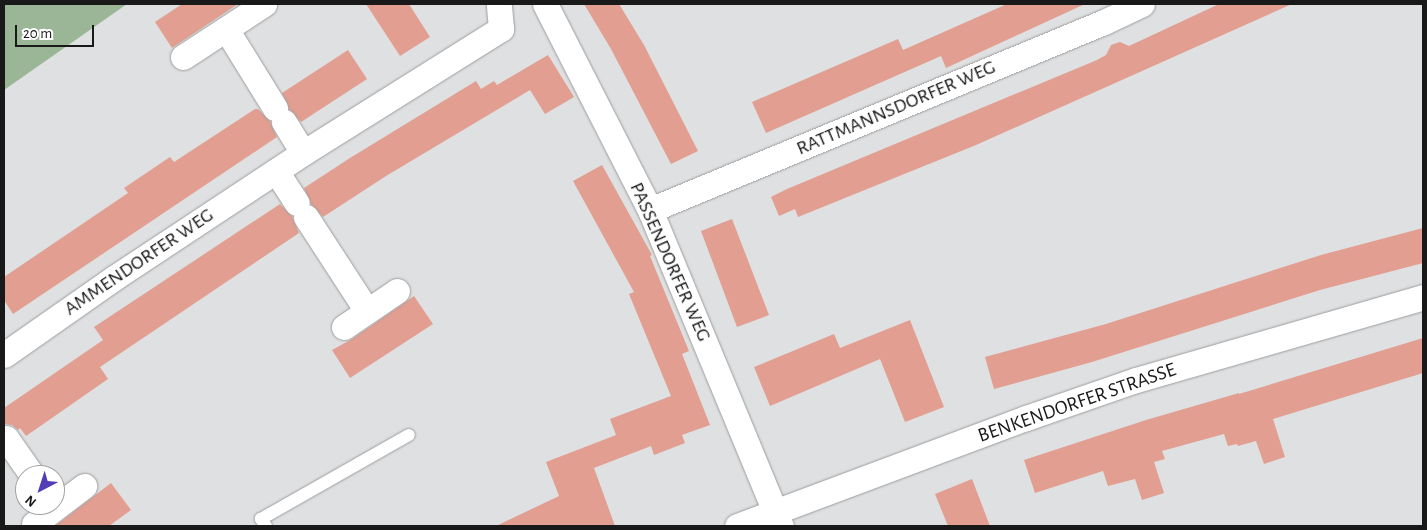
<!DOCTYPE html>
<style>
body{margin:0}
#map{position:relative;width:1427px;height:530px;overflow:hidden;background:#dfe0e1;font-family:"Alegreya Sans",sans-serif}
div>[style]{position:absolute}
.green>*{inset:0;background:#9ab696}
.building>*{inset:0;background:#e19e91}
.roads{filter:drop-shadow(0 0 1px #9d9d9f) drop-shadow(0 0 1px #9d9d9f)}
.service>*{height:12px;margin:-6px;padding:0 6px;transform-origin:6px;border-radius:6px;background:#fff}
.minor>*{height:25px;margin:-12.5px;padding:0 12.5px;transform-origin:12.5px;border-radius:12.5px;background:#fff}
span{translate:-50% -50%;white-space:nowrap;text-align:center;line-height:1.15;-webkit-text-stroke:4px #fff;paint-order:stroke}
.street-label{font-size:20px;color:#191919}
.frame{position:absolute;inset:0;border:5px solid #191919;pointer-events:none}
.north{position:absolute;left:15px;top:465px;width:50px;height:50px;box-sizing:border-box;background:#fff;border:1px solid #a3a3a3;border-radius:50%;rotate:220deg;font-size:14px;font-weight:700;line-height:20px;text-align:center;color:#191919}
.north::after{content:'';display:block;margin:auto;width:18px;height:22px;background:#513eb6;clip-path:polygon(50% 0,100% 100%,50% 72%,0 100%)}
.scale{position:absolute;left:15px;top:25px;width:79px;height:22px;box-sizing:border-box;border:2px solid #191919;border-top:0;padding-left:6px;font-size:15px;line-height:18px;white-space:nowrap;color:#191919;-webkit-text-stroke:4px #fff;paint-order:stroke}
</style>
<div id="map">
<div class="green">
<div style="clip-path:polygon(4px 4px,127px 4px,4px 90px)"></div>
</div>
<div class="building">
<div style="clip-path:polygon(182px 4px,238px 4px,172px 48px,155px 22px)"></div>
<div style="clip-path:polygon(366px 4px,409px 4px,430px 37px,400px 56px)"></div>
<div style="clip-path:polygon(584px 4px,619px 4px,644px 45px,698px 151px,671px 164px,611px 49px)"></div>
<div style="clip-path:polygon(1007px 4px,1085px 4px,946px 68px,941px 56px,766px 133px,752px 102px,898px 39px,903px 50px)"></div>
<div style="clip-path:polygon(1219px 4px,1292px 4px,976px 145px,798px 217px,795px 209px,779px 216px,771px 197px,787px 189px,1097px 60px,1106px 55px,1111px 45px,1120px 42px,1129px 46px)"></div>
<div style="clip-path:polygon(348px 50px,367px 79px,301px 122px,289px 109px,282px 93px)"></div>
<div style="clip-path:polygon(548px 55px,574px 97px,545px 114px,530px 90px,386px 176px,323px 217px,311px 204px,304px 188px,350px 158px,476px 81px,481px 89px,494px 81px,497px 85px)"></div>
<div style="clip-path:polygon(255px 109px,258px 109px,270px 121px,277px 137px,13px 314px,4px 300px,4px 277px,128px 193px,124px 188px,170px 157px,174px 162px)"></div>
<div style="clip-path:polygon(602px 165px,652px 255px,650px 256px,689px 351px,682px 354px,710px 425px,682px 435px,685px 443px,654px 455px,651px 446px,594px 468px,615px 526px,496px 526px,559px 496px,546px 462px,616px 435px,610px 419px,671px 396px,629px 294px,634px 292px,573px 181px)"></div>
<div style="clip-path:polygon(280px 204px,292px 216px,299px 233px,100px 367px,108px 379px,26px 436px,20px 428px,18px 430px,12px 425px,4px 424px,4px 408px,103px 340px,94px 327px)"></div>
<div style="clip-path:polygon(732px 219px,769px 315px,737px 327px,701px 231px)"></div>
<div style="clip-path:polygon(1423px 228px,1423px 263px,1320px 290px,1092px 362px,994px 389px,985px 357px,1106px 324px,1321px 255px)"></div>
<div style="clip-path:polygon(414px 296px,433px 324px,350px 378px,332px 350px,352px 339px)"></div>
<div style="clip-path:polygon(910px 320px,944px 407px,905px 422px,880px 359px,770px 406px,754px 367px,834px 334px,840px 348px)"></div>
<div style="clip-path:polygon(1423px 338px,1423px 373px,1273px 419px,1285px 457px,1264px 464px,1256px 441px,1238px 446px,1237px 444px,1228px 446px,1224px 434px,1162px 451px,1165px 459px,1154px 462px,1164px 493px,1142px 500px,1135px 479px,1108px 486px,1103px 471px,1035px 493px,1024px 460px,1146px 420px,1239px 393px,1239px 394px)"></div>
<div style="clip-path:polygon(972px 479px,990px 526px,948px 526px,935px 494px)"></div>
<div style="clip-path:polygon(111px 483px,131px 510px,109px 526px,55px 526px)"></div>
</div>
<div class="roads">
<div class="service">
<div style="left:266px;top:526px;width:9px;rotate:-126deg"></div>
<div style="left:261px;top:519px;width:170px;rotate:-29.6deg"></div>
</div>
<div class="minor">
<div style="left:545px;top:4px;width:231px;rotate:63deg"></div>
<div style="left:650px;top:210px;width:342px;rotate:67.5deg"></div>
<div style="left:226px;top:29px;width:93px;rotate:58.2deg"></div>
<div style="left:183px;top:57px;width:97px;rotate:-33.2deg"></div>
<div style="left:284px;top:122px;width:36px;rotate:58deg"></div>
<div style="left:276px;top:171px;width:38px;rotate:57deg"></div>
<div style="left:650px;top:210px;width:491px;rotate:-22.5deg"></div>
<div style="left:1104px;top:22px;width:42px;rotate:-25.3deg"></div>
<div style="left:306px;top:217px;width:112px;rotate:57deg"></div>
<div style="left:344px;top:327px;width:64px;rotate:-34.2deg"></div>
<div style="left:4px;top:355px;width:134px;rotate:-35deg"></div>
<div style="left:114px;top:278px;width:227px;rotate:-33.5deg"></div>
<div style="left:303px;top:153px;width:234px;rotate:-32.1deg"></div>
<div style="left:501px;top:29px;width:25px;rotate:-95deg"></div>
<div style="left:6px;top:438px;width:45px;rotate:54.9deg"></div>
<div style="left:34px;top:524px;width:63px;rotate:-37.2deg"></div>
<div style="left:737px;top:526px;width:309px;rotate:-20.5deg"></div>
<div style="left:1026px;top:418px;width:116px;rotate:-19.1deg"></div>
<div style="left:1136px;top:380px;width:299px;rotate:-16.1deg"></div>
</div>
</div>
<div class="street-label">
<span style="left:896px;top:108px;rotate:-23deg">RATTMANNSDORFER WEG</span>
<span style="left:139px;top:262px;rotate:-34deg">AMMENDORFER WEG</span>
<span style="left:670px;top:262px;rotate:66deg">PASSENDORFER WEG</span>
<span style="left:1077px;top:403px;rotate:-19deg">BENKENDORFER STRASSE</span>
</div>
<div class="frame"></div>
<div class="north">N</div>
<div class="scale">20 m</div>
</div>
